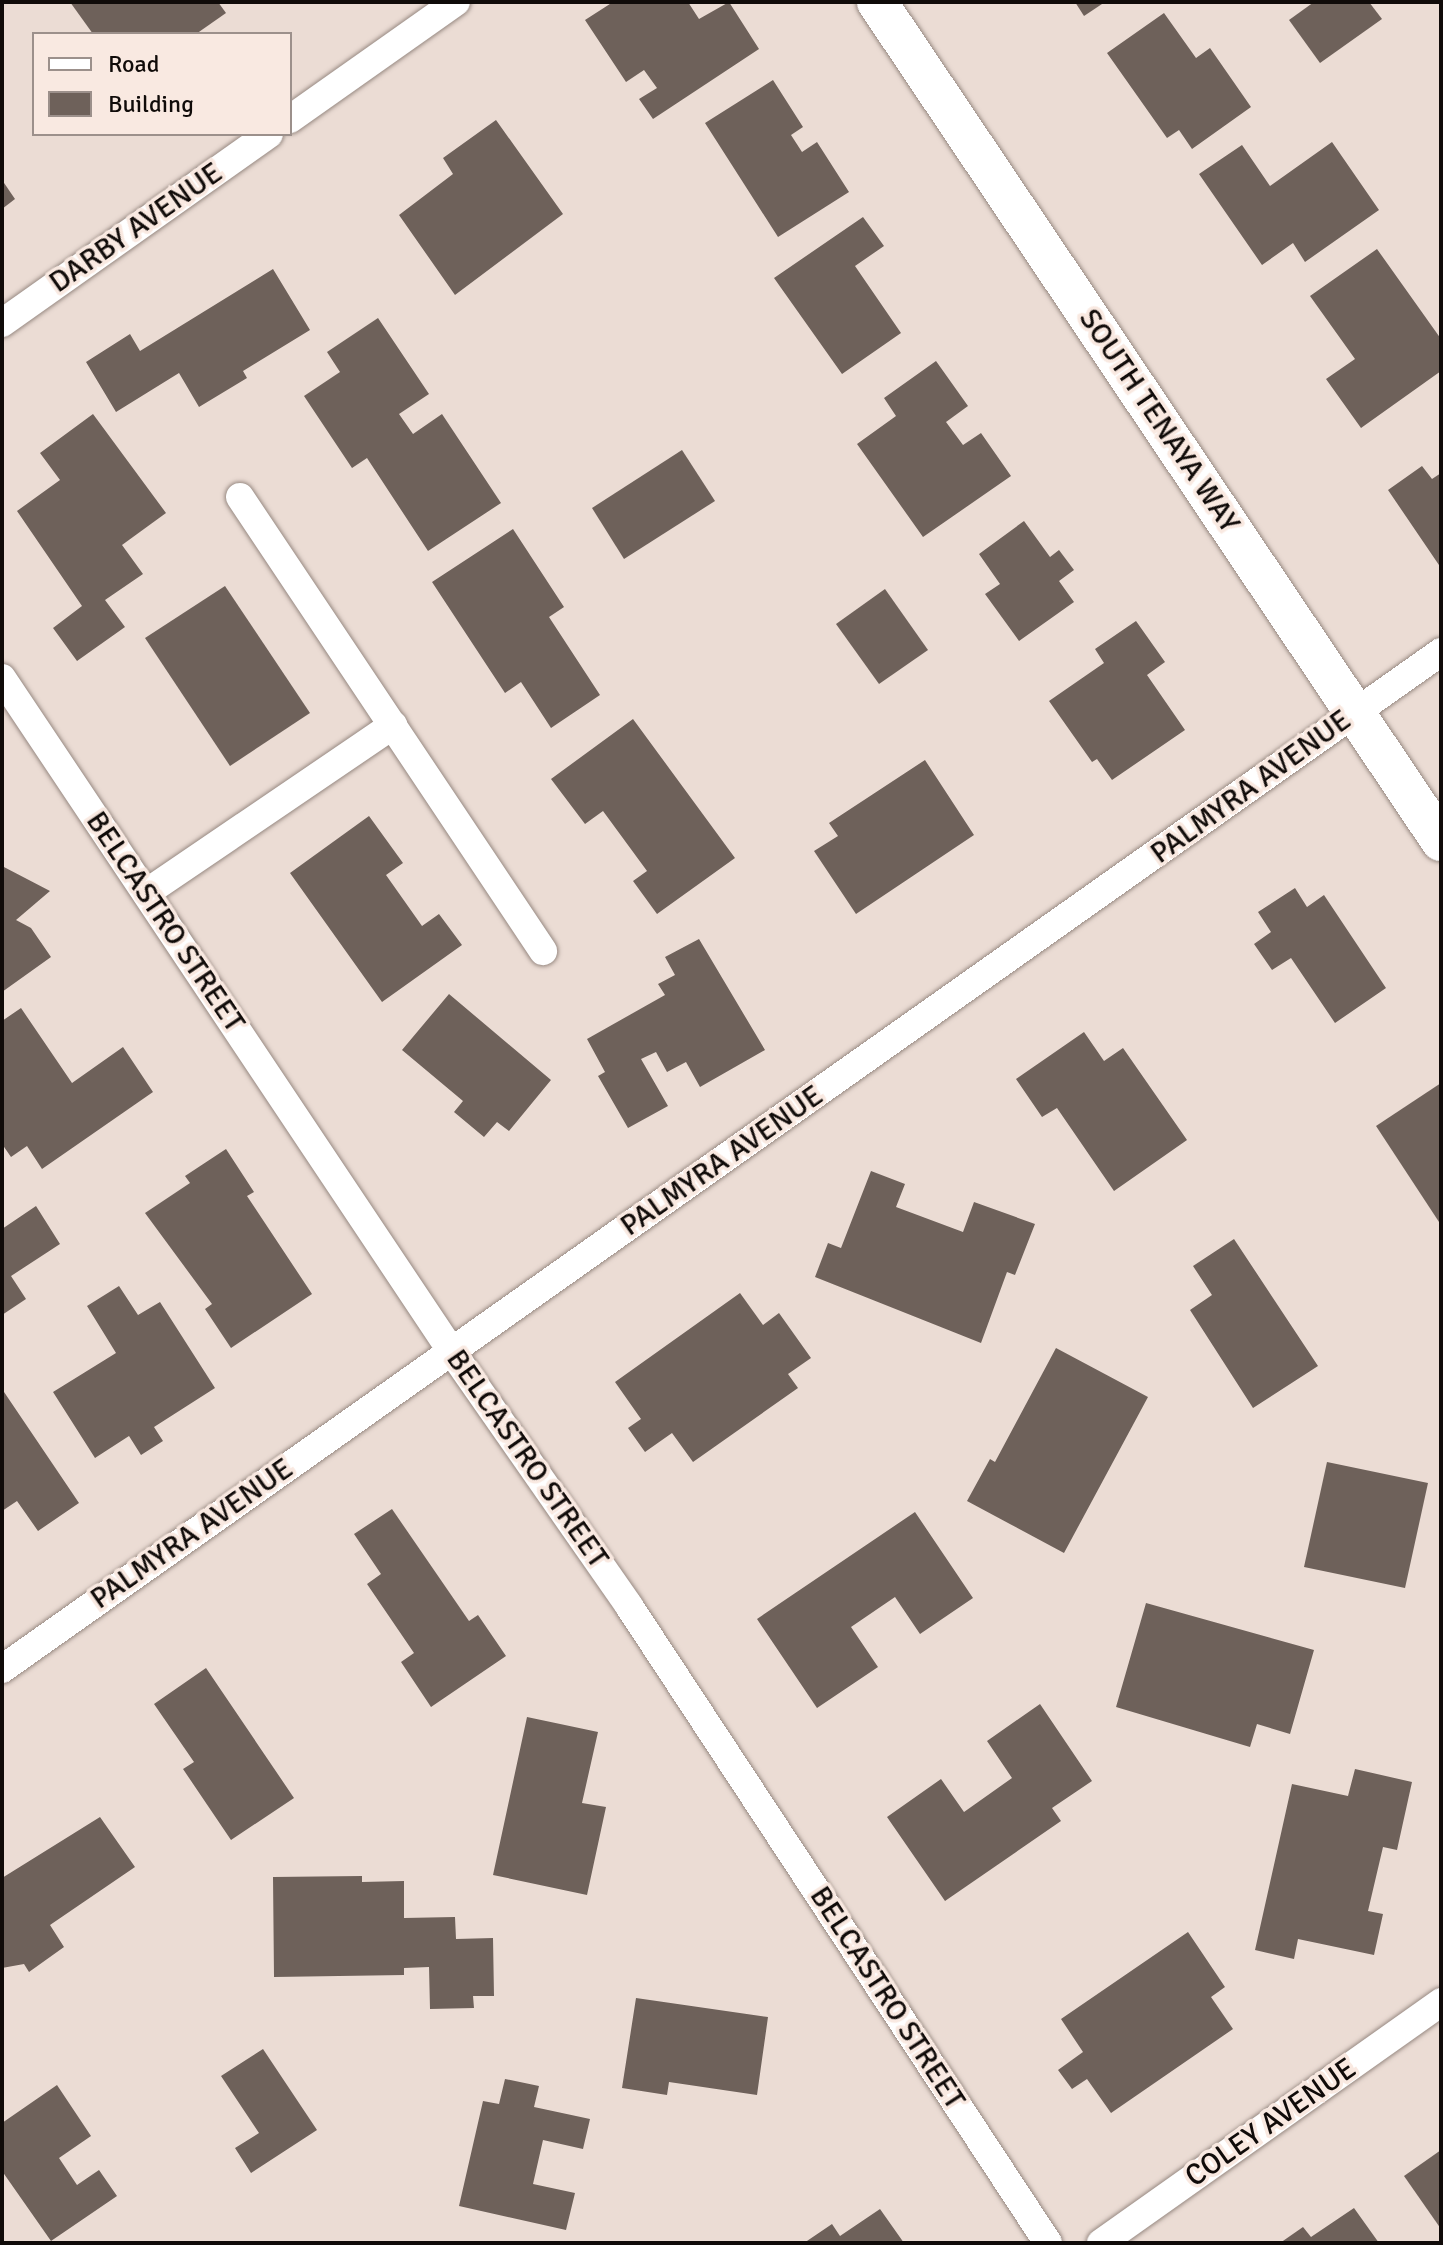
<!DOCTYPE html>
<style>
body{margin:0}
#map{position:relative;width:1443px;height:2245px;overflow:hidden;background:#ebdcd4;font-family:Signika,sans-serif}
div>[style]{position:absolute}
.building>*{inset:0;background:#6e615a}
.roads{filter:drop-shadow(0 0 2px #978982) drop-shadow(0 0 2px #978982)}
.street>*{height:28px;margin:-14px;padding:0 14px;transform-origin:14px;border-radius:14px;background:#fff}
.secondary>*{height:40px;margin:-20px;padding:0 20px;transform-origin:20px;border-radius:20px;background:#fff}
span{translate:-50% -50%;white-space:nowrap;text-align:center;line-height:1.15;-webkit-text-stroke:7px #f9e9e1;paint-order:stroke}
.street-label{font-size:30px;color:#100b09}
.frame{position:absolute;inset:0;border:4px solid #100b09;pointer-events:none}
.legend{position:absolute;left:32px;top:32px;width:260px;height:104px;box-sizing:border-box;background:#f9e9e1;border:2px solid #9c908b;margin:0;padding:10px 14px;list-style:none;font-size:24px;color:#100b09}
.legend li{display:flex;align-items:center;gap:16px;height:40px}
.legend b{width:40px;border:2px solid #9c908b}
</style>
<div id="map">
<div class="building">
<div style="clip-path:polygon(70px 2px,218px 2px,226px 13px,196px 34px,93px 34px)"></div>
<div style="clip-path:polygon(613px 2px,688px 2px,699px 19px,729px 2px,759px 49px,653px 119px,639px 99px,657px 88px,644px 70px,626px 82px,585px 20px)"></div>
<div style="clip-path:polygon(1075px 2px,1105px 2px,1084px 16px)"></div>
<div style="clip-path:polygon(1314px 2px,1369px 2px,1382px 19px,1320px 63px,1289px 20px)"></div>
<div style="clip-path:polygon(1164px 13px,1196px 58px,1210px 48px,1251px 107px,1192px 149px,1179px 130px,1167px 138px,1107px 53px)"></div>
<div style="clip-path:polygon(773px 80px,803px 127px,791px 135px,802px 152px,817px 142px,849px 192px,778px 237px,705px 123px)"></div>
<div style="clip-path:polygon(496px 120px,563px 214px,455px 295px,399px 215px,453px 174px,443px 158px)"></div>
<div style="clip-path:polygon(1332px 142px,1379px 210px,1305px 262px,1293px 243px,1262px 265px,1199px 174px,1242px 145px,1270px 186px)"></div>
<div style="clip-path:polygon(2px 180px,15px 199px,2px 209px)"></div>
<div style="clip-path:polygon(863px 217px,884px 246px,855px 266px,901px 333px,842px 374px,774px 278px)"></div>
<div style="clip-path:polygon(1377px 249px,1441px 339px,1441px 371px,1361px 428px,1326px 379px,1355px 359px,1310px 296px)"></div>
<div style="clip-path:polygon(273px 269px,310px 330px,243px 371px,247px 378px,199px 407px,179px 373px,116px 412px,86px 362px,130px 334px,140px 351px)"></div>
<div style="clip-path:polygon(378px 318px,429px 394px,399px 414px,413px 434px,442px 414px,501px 503px,428px 551px,367px 458px,352px 468px,304px 396px,340px 372px,327px 352px)"></div>
<div style="clip-path:polygon(936px 361px,968px 406px,946px 422px,963px 445px,981px 433px,1011px 476px,923px 537px,857px 444px,896px 416px,884px 398px)"></div>
<div style="clip-path:polygon(93px 414px,166px 513px,122px 545px,143px 574px,105px 600px,125px 627px,77px 661px,53px 628px,82px 606px,17px 511px,60px 480px,40px 453px)"></div>
<div style="clip-path:polygon(682px 450px,715px 501px,624px 559px,592px 508px)"></div>
<div style="clip-path:polygon(1422px 466px,1432px 479px,1441px 473px,1441px 568px,1388px 490px)"></div>
<div style="clip-path:polygon(1024px 521px,1050px 557px,1059px 550px,1074px 570px,1059px 581px,1074px 602px,1019px 641px,985px 594px,1000px 584px,979px 554px)"></div>
<div style="clip-path:polygon(513px 529px,564px 607px,549px 617px,600px 695px,551px 728px,521px 682px,505px 693px,432px 582px)"></div>
<div style="clip-path:polygon(225px 586px,310px 713px,230px 766px,145px 638px)"></div>
<div style="clip-path:polygon(885px 589px,928px 650px,879px 684px,836px 624px)"></div>
<div style="clip-path:polygon(1136px 621px,1165px 662px,1147px 675px,1185px 730px,1112px 780px,1097px 759px,1092px 762px,1049px 701px,1104px 663px,1095px 649px)"></div>
<div style="clip-path:polygon(633px 719px,735px 858px,657px 914px,633px 881px,647px 871px,603px 811px,585px 824px,551px 779px)"></div>
<div style="clip-path:polygon(925px 760px,974px 835px,856px 914px,814px 851px,838px 836px,829px 823px)"></div>
<div style="clip-path:polygon(369px 816px,403px 863px,386px 875px,422px 926px,439px 914px,462px 945px,382px 1002px,290px 873px)"></div>
<div style="clip-path:polygon(2px 866px,50px 891px,16px 920px,31px 928px,51px 957px,2px 992px)"></div>
<div style="clip-path:polygon(1295px 888px,1307px 907px,1324px 895px,1386px 988px,1335px 1023px,1291px 958px,1272px 970px,1254px 944px,1271px 932px,1258px 912px)"></div>
<div style="clip-path:polygon(699px 939px,765px 1050px,700px 1087px,686px 1062px,667px 1072px,656px 1052px,641px 1059px,668px 1106px,628px 1128px,598px 1076px,605px 1072px,587px 1039px,665px 995px,658px 984px,675px 975px,665px 957px)"></div>
<div style="clip-path:polygon(449px 994px,551px 1080px,509px 1131px,497px 1122px,484px 1137px,454px 1112px,463px 1101px,402px 1050px)"></div>
<div style="clip-path:polygon(21px 1008px,72px 1083px,123px 1047px,153px 1092px,42px 1169px,27px 1146px,11px 1157px,2px 1144px,2px 1021px)"></div>
<div style="clip-path:polygon(1084px 1032px,1104px 1061px,1123px 1048px,1187px 1140px,1114px 1191px,1057px 1108px,1042px 1117px,1016px 1079px)"></div>
<div style="clip-path:polygon(1441px 1083px,1441px 1225px,1376px 1126px)"></div>
<div style="clip-path:polygon(226px 1149px,254px 1192px,247px 1196px,312px 1294px,231px 1348px,205px 1309px,212px 1304px,145px 1213px,190px 1183px,185px 1176px)"></div>
<div style="clip-path:polygon(871px 1171px,905px 1184px,896px 1207px,963px 1232px,974px 1202px,1035px 1224px,1015px 1275px,1007px 1272px,981px 1343px,815px 1277px,828px 1243px,841px 1248px)"></div>
<div style="clip-path:polygon(36px 1206px,60px 1244px,11px 1276px,26px 1299px,2px 1315px,2px 1229px)"></div>
<div style="clip-path:polygon(1234px 1239px,1318px 1366px,1253px 1408px,1190px 1310px,1212px 1295px,1193px 1266px)"></div>
<div style="clip-path:polygon(119px 1286px,138px 1315px,160px 1302px,215px 1388px,154px 1427px,163px 1441px,141px 1455px,129px 1436px,95px 1458px,53px 1392px,116px 1353px,87px 1306px)"></div>
<div style="clip-path:polygon(740px 1293px,763px 1325px,779px 1313px,811px 1358px,788px 1374px,798px 1388px,693px 1462px,672px 1433px,645px 1452px,628px 1428px,641px 1419px,615px 1382px)"></div>
<div style="clip-path:polygon(1056px 1348px,1148px 1397px,1064px 1553px,967px 1501px,990px 1459px,995px 1462px)"></div>
<div style="clip-path:polygon(2px 1389px,79px 1503px,38px 1531px,17px 1501px,2px 1511px)"></div>
<div style="clip-path:polygon(1327px 1462px,1428px 1483px,1405px 1588px,1304px 1567px)"></div>
<div style="clip-path:polygon(392px 1509px,469px 1621px,478px 1615px,506px 1656px,431px 1707px,401px 1662px,414px 1653px,367px 1584px,381px 1574px,354px 1534px)"></div>
<div style="clip-path:polygon(915px 1512px,973px 1598px,920px 1634px,895px 1597px,851px 1627px,878px 1667px,817px 1708px,757px 1619px)"></div>
<div style="clip-path:polygon(1146px 1603px,1314px 1650px,1290px 1734px,1257px 1724px,1250px 1747px,1116px 1707px)"></div>
<div style="clip-path:polygon(206px 1668px,294px 1798px,231px 1840px,183px 1769px,194px 1762px,154px 1704px)"></div>
<div style="clip-path:polygon(1040px 1704px,1092px 1781px,1052px 1808px,1061px 1821px,945px 1901px,887px 1817px,941px 1779px,964px 1812px,1012px 1778px,987px 1741px)"></div>
<div style="clip-path:polygon(527px 1717px,598px 1732px,582px 1803px,606px 1807px,587px 1895px,493px 1875px)"></div>
<div style="clip-path:polygon(1355px 1769px,1412px 1782px,1397px 1850px,1383px 1847px,1368px 1911px,1383px 1914px,1374px 1955px,1298px 1939px,1294px 1959px,1255px 1950px,1292px 1784px,1348px 1796px)"></div>
<div style="clip-path:polygon(100px 1817px,135px 1867px,50px 1925px,64px 1947px,29px 1972px,24px 1964px,2px 1968px,2px 1878px)"></div>
<div style="clip-path:polygon(362px 1876px,362px 1882px,404px 1881px,404px 1918px,455px 1917px,456px 1939px,493px 1938px,494px 1996px,473px 1996px,474px 2008px,430px 2009px,429px 1967px,404px 1968px,404px 1975px,274px 1977px,273px 1877px)"></div>
<div style="clip-path:polygon(1188px 1932px,1225px 1987px,1211px 1997px,1233px 2029px,1111px 2113px,1087px 2079px,1072px 2089px,1058px 2070px,1083px 2052px,1061px 2019px)"></div>
<div style="clip-path:polygon(636px 1998px,768px 2017px,757px 2095px,669px 2082px,667px 2095px,622px 2088px)"></div>
<div style="clip-path:polygon(263px 2049px,317px 2130px,251px 2173px,235px 2148px,259px 2133px,221px 2076px)"></div>
<div style="clip-path:polygon(505px 2079px,539px 2086px,534px 2107px,590px 2119px,583px 2149px,543px 2140px,533px 2184px,575px 2193px,566px 2230px,459px 2206px,483px 2101px,499px 2104px)"></div>
<div style="clip-path:polygon(57px 2085px,91px 2136px,59px 2158px,77px 2185px,99px 2170px,117px 2196px,51px 2241px,2px 2171px,2px 2123px)"></div>
<div style="clip-path:polygon(1441px 2150px,1441px 2229px,1404px 2176px)"></div>
<div style="clip-path:polygon(1354px 2208px,1379px 2243px,1280px 2243px,1303px 2227px,1311px 2237px)"></div>
<div style="clip-path:polygon(880px 2209px,904px 2243px,804px 2243px,832px 2224px,840px 2236px)"></div>
</div>
<div class="roads">
<div class="street">
<div style="left:290px;top:119px;width:203px;rotate:-35.2deg"></div>
<div style="left:2px;top:323px;width:327px;rotate:-35.3deg"></div>
<div style="left:240px;top:497px;width:546px;rotate:56.28deg"></div>
<div style="left:2px;top:678px;width:810px;rotate:56.27deg"></div>
<div style="left:452px;top:1352px;width:310px;rotate:55.1deg"></div>
<div style="left:629px;top:1606px;width:762px;rotate:56.66deg"></div>
<div style="left:146px;top:893px;width:299px;rotate:-34.2deg"></div>
<div style="left:2px;top:1669px;width:1762px;rotate:-35.25deg"></div>
<div style="left:1101px;top:2243px;width:417px;rotate:-35.3deg"></div>
</div>
<div class="secondary">
<div style="left:877px;top:2px;width:1011px;rotate:56.09deg"></div>
</div>
</div>
<div class="street-label">
<span style="left:136px;top:228px;rotate:-35deg">DARBY AVENUE</span>
<span style="left:1159px;top:421px;rotate:56deg">SOUTH TENAYA WAY</span>
<span style="left:1251px;top:787px;rotate:-36deg">PALMYRA AVENUE</span>
<span style="left:165px;top:922px;rotate:56deg">BELCASTRO STREET</span>
<span style="left:722px;top:1161px;rotate:-35deg">PALMYRA AVENUE</span>
<span style="left:527px;top:1459px;rotate:55deg">BELCASTRO STREET</span>
<span style="left:192px;top:1534px;rotate:-35deg">PALMYRA AVENUE</span>
<span style="left:887px;top:1998px;rotate:57deg">BELCASTRO STREET</span>
<span style="left:1271px;top:2123px;rotate:-35deg">COLEY AVENUE</span>
</div>
<div class="frame"></div>
<ul class="legend">
<li><b style="height:10px;background:#fff"></b>Road</li>
<li><b style="height:22px;background:#6e615a"></b>Building</li>
</ul>
</div>
